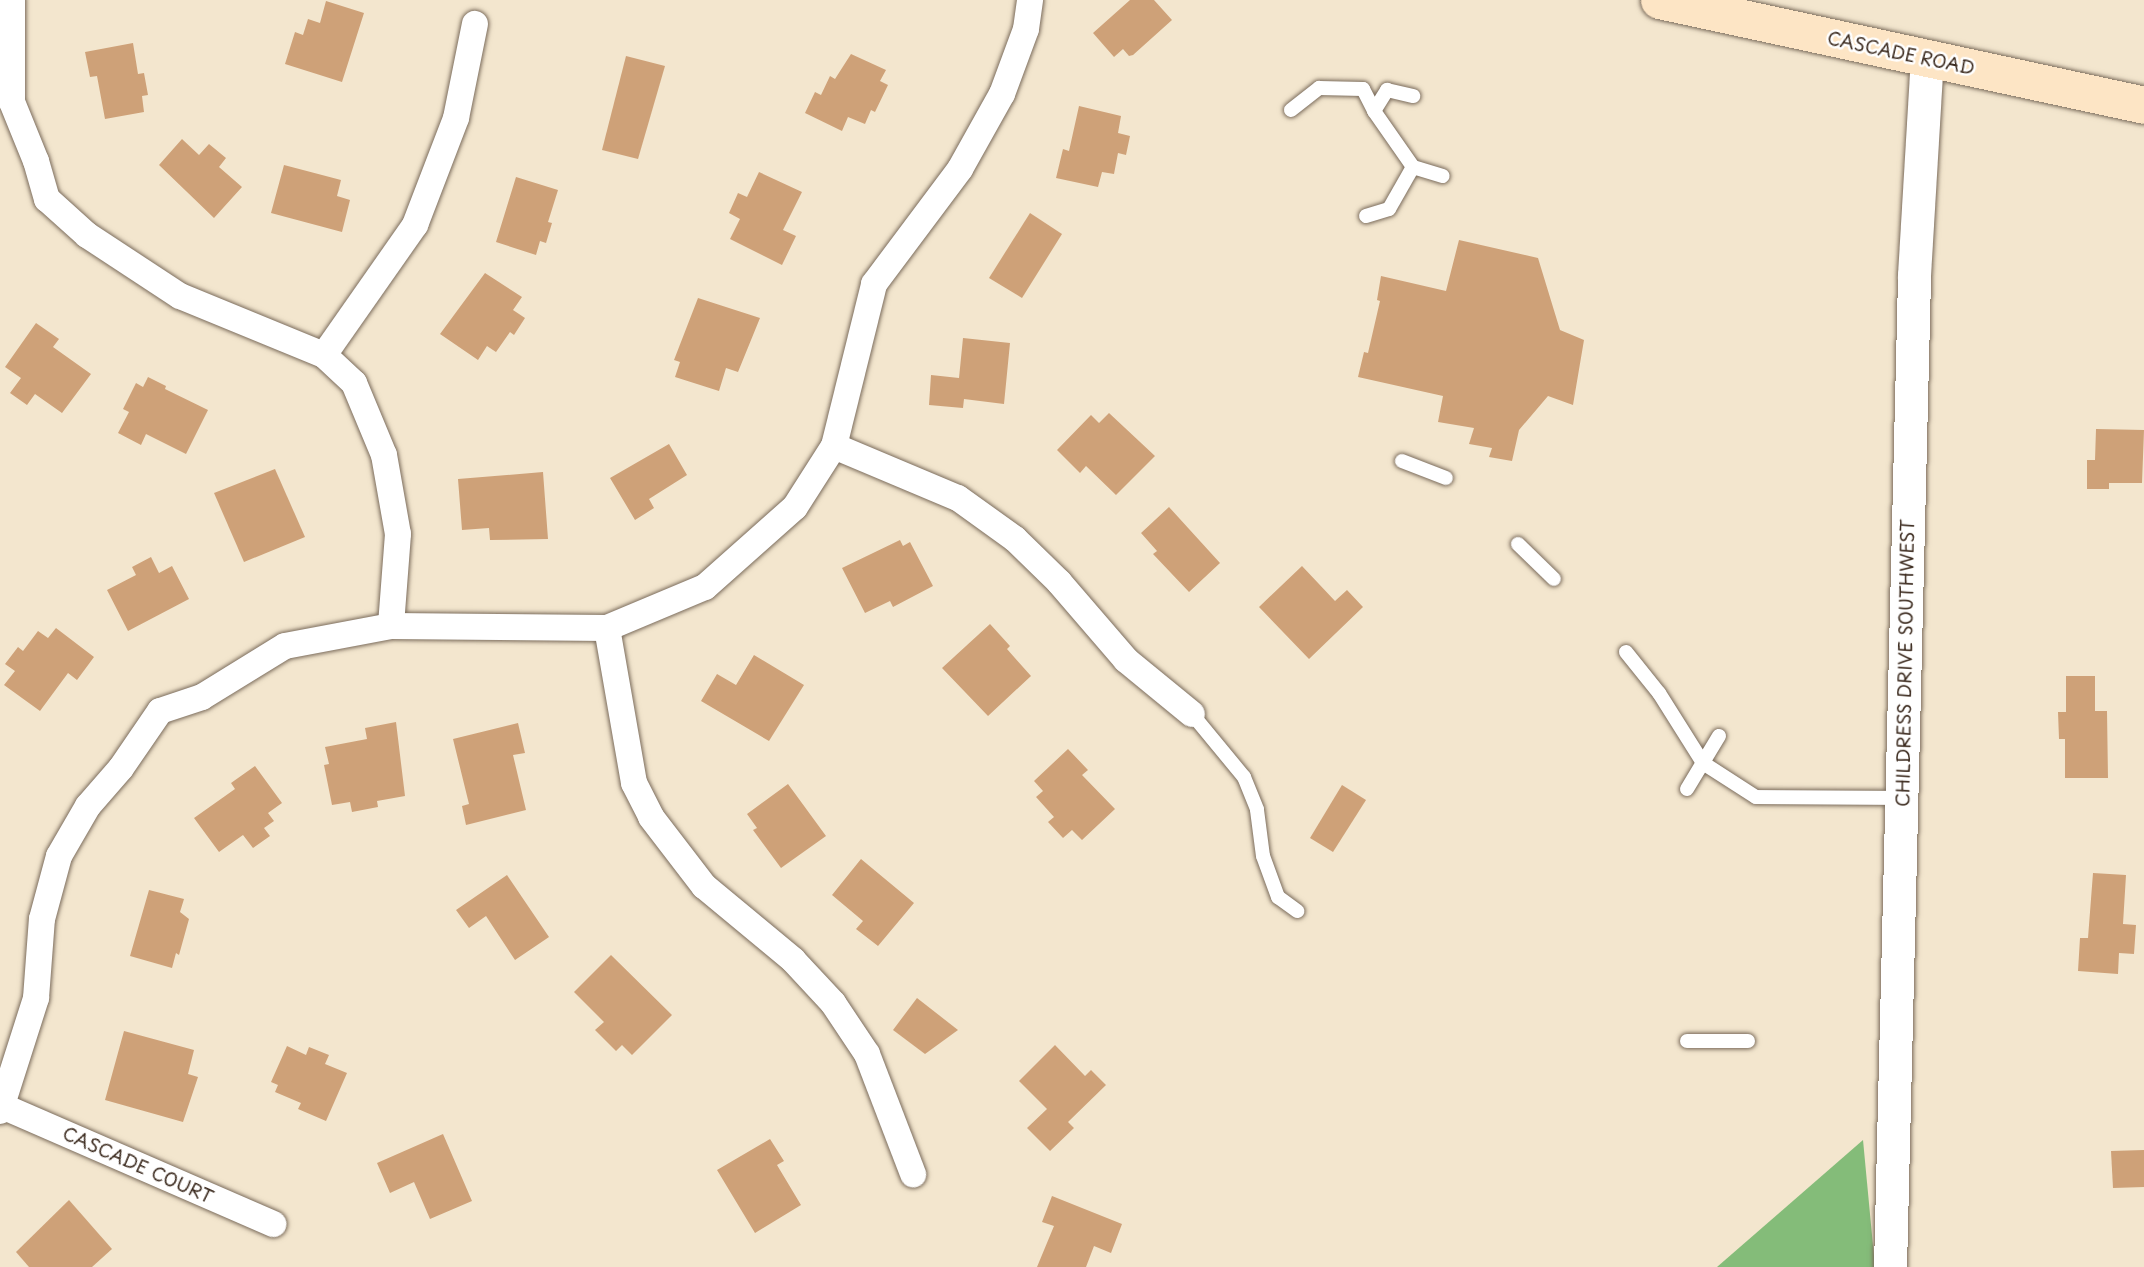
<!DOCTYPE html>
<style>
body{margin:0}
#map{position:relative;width:2144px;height:1267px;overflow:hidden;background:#f3e6ce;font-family:"Playpen Sans",sans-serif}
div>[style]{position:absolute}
.forest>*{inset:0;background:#84bc79}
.building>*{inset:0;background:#cea178}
.roads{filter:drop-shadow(0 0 2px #7b6c5c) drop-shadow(0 0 2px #7b6c5c)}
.service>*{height:14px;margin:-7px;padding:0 7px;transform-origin:7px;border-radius:7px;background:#fff}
.minor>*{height:26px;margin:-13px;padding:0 13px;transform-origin:13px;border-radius:13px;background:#fff}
.tertiary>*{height:33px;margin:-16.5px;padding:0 16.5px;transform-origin:16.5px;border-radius:16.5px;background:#fff}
.secondary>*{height:37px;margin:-18.5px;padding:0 18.5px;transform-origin:18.5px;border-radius:18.5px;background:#fde5c5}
span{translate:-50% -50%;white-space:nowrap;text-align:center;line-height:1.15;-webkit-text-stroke:5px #fff;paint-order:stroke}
.street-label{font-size:18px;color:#3b2a1e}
</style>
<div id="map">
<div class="forest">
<div style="clip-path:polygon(1863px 1140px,1875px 1267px,1717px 1267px)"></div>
</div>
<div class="building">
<div style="clip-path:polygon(1130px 0,1154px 0,1172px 20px,1133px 55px,1129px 56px,1123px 49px,1114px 57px,1093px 33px)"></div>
<div style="clip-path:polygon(326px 1px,364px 13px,342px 82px,285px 64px,295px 32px,303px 35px,308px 19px,320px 23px)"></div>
<div style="clip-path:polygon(133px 43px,138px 74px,144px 73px,148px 95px,142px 96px,144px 112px,105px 119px,97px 76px,90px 77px,85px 52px)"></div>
<div style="clip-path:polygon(851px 54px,886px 70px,880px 81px,888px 85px,875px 112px,871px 110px,865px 124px,848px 117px,842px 131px,805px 113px,815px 92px,821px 95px,830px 76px,835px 79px)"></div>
<div style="clip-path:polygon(626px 56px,665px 66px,638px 159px,602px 150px)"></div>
<div style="clip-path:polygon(1079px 106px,1121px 116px,1118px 133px,1130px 136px,1126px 155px,1118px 153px,1114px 174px,1102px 172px,1098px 187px,1056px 178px,1063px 149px,1069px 151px)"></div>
<div style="clip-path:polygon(182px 139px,199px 155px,209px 144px,226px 158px,219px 167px,242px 187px,214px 218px,159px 165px)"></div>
<div style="clip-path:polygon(284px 165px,341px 180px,337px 196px,350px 200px,342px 232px,271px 213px)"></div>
<div style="clip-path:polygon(759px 172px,802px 192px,783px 230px,796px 236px,782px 265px,730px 239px,740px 219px,729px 213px,738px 193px,747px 197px)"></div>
<div style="clip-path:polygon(516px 177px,558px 190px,548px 222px,552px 223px,546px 243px,540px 241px,536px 255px,496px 242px)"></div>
<div style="clip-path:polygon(1030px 213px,1062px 234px,1022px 298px,989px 278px)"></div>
<div style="clip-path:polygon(1459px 240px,1538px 258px,1560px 330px,1584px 340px,1573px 405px,1548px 396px,1519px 430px,1512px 461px,1489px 457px,1492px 448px,1469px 444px,1474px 428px,1438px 422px,1443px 396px,1358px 377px,1364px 352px,1368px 353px,1380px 301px,1377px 300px,1381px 276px,1446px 291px)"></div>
<div style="clip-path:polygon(485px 273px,522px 297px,513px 310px,525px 318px,514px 335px,510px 332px,496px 352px,487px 346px,478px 360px,440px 334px)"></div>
<div style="clip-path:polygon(698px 298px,760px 318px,738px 372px,726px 368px,719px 391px,675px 377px,680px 362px,674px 360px)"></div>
<div style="clip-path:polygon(36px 323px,59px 339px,53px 347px,91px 374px,62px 413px,35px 394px,27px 405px,10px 393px,21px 378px,5px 367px)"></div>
<div style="clip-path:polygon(963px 338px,1010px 343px,1004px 404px,964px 399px,963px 408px,929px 405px,931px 375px,959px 378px)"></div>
<div style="clip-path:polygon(148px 377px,166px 386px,165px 389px,208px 410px,186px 454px,146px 434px,141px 445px,118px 433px,129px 412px,123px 409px,136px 383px,143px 387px)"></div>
<div style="clip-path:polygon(1109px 413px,1155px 456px,1116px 495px,1086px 466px,1080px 473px,1057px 450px,1091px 415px,1099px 423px)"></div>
<div style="clip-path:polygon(2096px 429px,2144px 430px,2142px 483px,2109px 483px,2109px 489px,2087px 489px,2087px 460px,2095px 460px)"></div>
<div style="clip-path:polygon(669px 444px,687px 475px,649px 499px,654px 508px,635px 520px,610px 478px)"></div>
<div style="clip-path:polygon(275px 469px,305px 537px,244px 562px,214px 493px)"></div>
<div style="clip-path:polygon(543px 472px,548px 539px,490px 540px,489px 528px,462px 530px,458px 479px)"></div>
<div style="clip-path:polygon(1169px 507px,1220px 563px,1189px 592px,1153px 554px,1157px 551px,1141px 533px)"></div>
<div style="clip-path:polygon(900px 540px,903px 546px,910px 542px,933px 586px,893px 607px,890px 601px,865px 613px,842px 568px)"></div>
<div style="clip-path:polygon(151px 557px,159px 573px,172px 566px,189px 599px,128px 631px,107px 590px,136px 575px,132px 567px)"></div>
<div style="clip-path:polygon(1302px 566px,1335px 601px,1347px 590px,1363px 607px,1309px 659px,1259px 607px)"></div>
<div style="clip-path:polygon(990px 624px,1010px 646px,1007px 649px,1031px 676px,988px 716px,942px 668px)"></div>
<div style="clip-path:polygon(56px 628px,94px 657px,77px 680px,68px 673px,40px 711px,4px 685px,15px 671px,5px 664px,18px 647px,23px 651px,38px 631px,48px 638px)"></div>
<div style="clip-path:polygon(754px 655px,804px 685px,769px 741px,701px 701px,717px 674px,736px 685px)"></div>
<div style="clip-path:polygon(2066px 676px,2095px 676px,2095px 711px,2107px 711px,2108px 778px,2065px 778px,2065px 739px,2059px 739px,2058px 712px,2066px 712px)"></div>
<div style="clip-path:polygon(396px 722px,405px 796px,377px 801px,378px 807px,352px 812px,350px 802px,332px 805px,324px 765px,329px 764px,325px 747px,367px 739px,365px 728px)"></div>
<div style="clip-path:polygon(518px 723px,525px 753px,513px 755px,526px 810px,466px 825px,462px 806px,469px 804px,453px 739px)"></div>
<div style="clip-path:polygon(1068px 749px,1088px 770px,1082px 775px,1115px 809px,1082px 840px,1072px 830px,1063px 838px,1048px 822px,1054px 817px,1036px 797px,1043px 791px,1034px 781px)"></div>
<div style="clip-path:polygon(255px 766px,282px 803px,268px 813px,274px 821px,264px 828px,270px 836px,253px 848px,243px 835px,219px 852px,194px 818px,235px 789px,231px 783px)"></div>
<div style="clip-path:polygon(788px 784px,826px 836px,781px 868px,753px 830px,757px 828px,747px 814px)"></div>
<div style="clip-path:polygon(1342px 785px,1366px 800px,1333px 852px,1310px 838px)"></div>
<div style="clip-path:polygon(861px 859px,914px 903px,878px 946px,856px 929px,863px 921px,832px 895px)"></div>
<div style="clip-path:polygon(2093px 873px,2126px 875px,2123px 924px,2136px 925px,2134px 954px,2119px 953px,2118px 974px,2078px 971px,2080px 938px,2088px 938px)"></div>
<div style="clip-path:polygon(507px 875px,549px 937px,515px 960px,486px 916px,469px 928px,456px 910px)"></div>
<div style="clip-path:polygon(149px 890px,184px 899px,180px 912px,189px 919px,179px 955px,176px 953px,172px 968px,130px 956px)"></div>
<div style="clip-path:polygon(611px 955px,672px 1015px,632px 1055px,622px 1045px,616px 1051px,595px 1030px,604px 1022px,574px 992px)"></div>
<div style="clip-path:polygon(917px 998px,958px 1030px,925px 1054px,893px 1030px)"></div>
<div style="clip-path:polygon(124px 1031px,194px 1050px,188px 1074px,198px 1077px,183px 1122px,105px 1100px)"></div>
<div style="clip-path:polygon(1055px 1045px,1085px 1076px,1091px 1070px,1106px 1085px,1068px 1122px,1074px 1128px,1050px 1151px,1027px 1128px,1047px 1109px,1019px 1081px)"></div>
<div style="clip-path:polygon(287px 1046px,306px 1055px,309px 1047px,329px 1055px,325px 1064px,347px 1073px,326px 1121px,298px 1109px,301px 1103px,275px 1092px,278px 1085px,271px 1082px)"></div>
<div style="clip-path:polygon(443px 1134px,472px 1201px,430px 1219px,414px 1182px,390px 1193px,377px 1163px)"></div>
<div style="clip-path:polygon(770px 1139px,784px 1161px,777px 1165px,801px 1205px,755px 1233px,717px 1170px)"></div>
<div style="clip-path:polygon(2144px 1150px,2144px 1187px,2113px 1188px,2111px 1151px)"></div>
<div style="clip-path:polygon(1052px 1196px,1122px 1224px,1111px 1253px,1094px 1246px,1086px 1267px,1037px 1267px,1054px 1226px,1042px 1222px)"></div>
<div style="clip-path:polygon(69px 1200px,112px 1249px,92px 1267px,29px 1267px,16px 1252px)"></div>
</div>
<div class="roads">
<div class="service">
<div style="left:1291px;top:110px;width:36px;rotate:-38deg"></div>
<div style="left:1319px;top:88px;width:44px;rotate:1.3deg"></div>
<div style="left:1363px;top:89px;width:25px;rotate:63deg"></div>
<div style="left:1374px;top:111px;width:68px;rotate:55.1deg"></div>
<div style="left:1413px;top:167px;width:31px;rotate:17deg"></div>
<div style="left:1374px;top:111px;width:25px;rotate:-58deg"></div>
<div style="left:1387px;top:90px;width:27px;rotate:13deg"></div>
<div style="left:1366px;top:216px;width:24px;rotate:-17deg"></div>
<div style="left:1389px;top:209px;width:48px;rotate:-60.3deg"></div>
<div style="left:1402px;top:461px;width:47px;rotate:21.1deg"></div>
<div style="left:1518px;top:544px;width:50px;rotate:44.2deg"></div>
<div style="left:1626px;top:652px;width:53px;rotate:51.2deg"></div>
<div style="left:1659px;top:693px;width:83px;rotate:57.8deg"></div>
<div style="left:1703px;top:763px;width:63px;rotate:32.7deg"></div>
<div style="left:1756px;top:797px;width:146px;rotate:0.4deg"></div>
<div style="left:1192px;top:714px;width:82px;rotate:50.5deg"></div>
<div style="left:1244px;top:777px;width:35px;rotate:68deg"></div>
<div style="left:1257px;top:810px;width:46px;rotate:82.6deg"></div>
<div style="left:1263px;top:856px;width:44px;rotate:69.9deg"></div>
<div style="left:1278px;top:897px;width:24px;rotate:36deg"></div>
<div style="left:1687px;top:789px;width:62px;rotate:-58.9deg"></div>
<div style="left:1687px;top:1041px;width:61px"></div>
</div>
<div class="minor">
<div style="left:12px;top:0;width:102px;rotate:90deg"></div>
<div style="left:12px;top:102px;width:64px;rotate:67.9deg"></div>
<div style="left:36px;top:161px;width:40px;rotate:74deg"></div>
<div style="left:47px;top:199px;width:54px;rotate:42deg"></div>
<div style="left:87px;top:235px;width:111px;rotate:33.3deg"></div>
<div style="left:180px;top:296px;width:156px;rotate:22.3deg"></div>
<div style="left:324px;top:355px;width:41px;rotate:43deg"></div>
<div style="left:354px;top:383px;width:78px;rotate:67.4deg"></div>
<div style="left:384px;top:455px;width:80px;rotate:80deg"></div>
<div style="left:398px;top:534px;width:92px;rotate:94.4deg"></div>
<div style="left:324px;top:355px;width:159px;rotate:-55deg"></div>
<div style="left:415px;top:225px;width:115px;rotate:-69deg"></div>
<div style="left:456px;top:118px;width:96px;rotate:-78.6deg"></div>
<div style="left:834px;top:446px;width:134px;rotate:22.8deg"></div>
<div style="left:958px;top:498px;width:70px;rotate:35.7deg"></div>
<div style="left:1015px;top:539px;width:62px;rotate:44.3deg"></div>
<div style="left:1059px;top:582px;width:103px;rotate:49.3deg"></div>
<div style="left:1126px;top:660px;width:85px;rotate:39.3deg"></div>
<div style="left:607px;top:628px;width:157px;rotate:80.1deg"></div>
<div style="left:634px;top:783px;width:38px;rotate:63deg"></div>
<div style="left:651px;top:817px;width:87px;rotate:52.5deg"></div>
<div style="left:704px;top:886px;width:116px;rotate:39.7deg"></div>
<div style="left:793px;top:960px;width:59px;rotate:47.1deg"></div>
<div style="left:833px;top:1003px;width:61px;rotate:56.3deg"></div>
<div style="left:867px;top:1054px;width:129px;rotate:69deg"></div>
<div style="left:2px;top:1106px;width:296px;rotate:23.5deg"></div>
<div style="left:0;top:1111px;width:119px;rotate:-72.3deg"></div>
<div style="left:36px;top:998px;width:79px;rotate:-85.7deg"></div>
<div style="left:42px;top:919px;width:65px;rotate:-74.9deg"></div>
<div style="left:59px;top:856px;width:58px;rotate:-59.9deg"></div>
<div style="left:88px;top:806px;width:50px;rotate:-49deg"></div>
<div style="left:121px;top:768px;width:69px;rotate:-55.6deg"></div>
<div style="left:160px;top:711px;width:44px;rotate:-18.4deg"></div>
<div style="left:202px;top:697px;width:97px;rotate:-31.6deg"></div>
<div style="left:285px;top:646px;width:108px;rotate:-10.7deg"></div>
<div style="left:391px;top:626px;width:216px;rotate:0.5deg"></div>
<div style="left:607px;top:628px;width:106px;rotate:-22.7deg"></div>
<div style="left:705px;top:587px;width:120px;rotate:-41.6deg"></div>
<div style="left:795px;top:507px;width:72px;rotate:-57.4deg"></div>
<div style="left:834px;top:446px;width:167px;rotate:-76.1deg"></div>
<div style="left:874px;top:284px;width:144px;rotate:-53.2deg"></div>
<div style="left:960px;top:169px;width:86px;rotate:-60.8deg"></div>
<div style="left:1002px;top:94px;width:69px;rotate:-69.7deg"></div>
<div style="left:1026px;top:29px;width:29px;rotate:-82deg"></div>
</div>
<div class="tertiary">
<div style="left:1890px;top:1267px;width:992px;rotate:-88.61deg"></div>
<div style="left:1914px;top:275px;width:216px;rotate:-86.6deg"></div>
</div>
<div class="secondary">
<div style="left:1659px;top:0;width:496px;rotate:12.2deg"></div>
</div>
</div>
<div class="street-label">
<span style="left:1901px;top:53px;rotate:12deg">CASCADE ROAD</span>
<span style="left:1905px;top:663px;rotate:-89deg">CHILDRESS DRIVE SOUTHWEST</span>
<span style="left:138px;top:1165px;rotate:24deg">CASCADE COURT</span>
</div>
</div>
